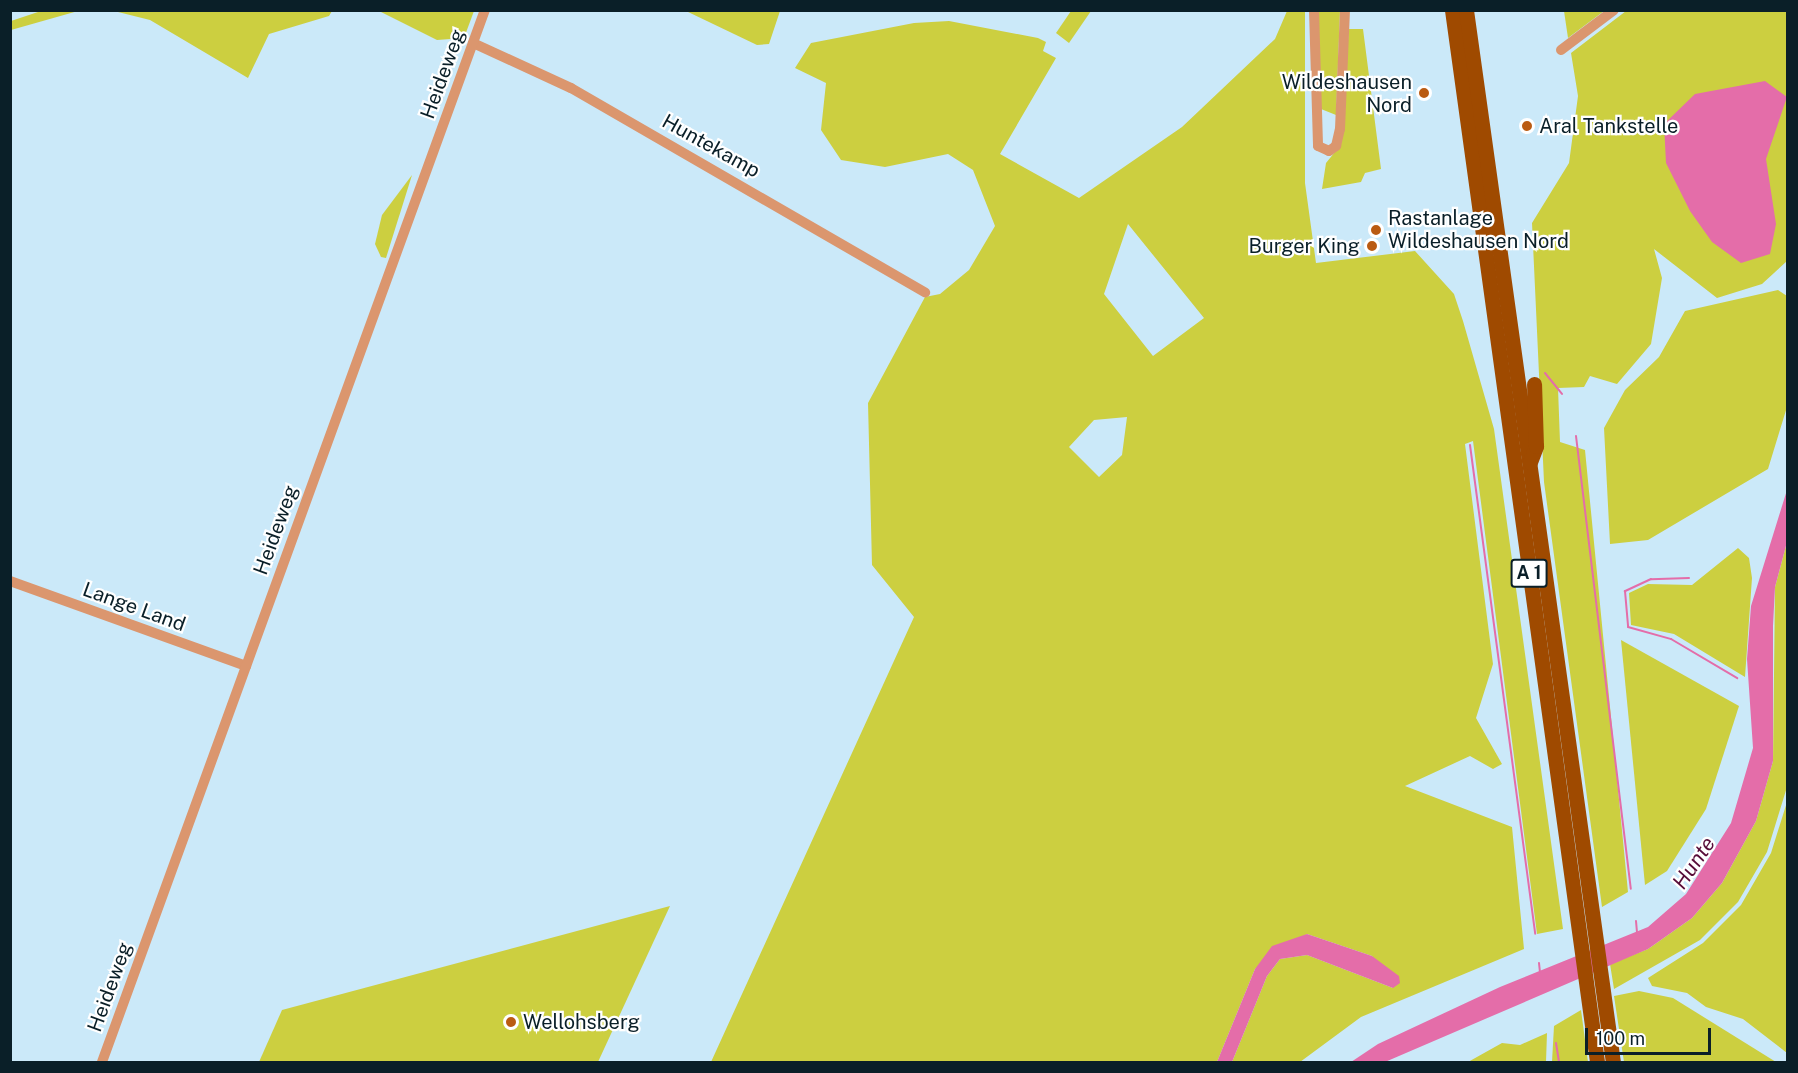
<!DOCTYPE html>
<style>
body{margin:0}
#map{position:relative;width:1798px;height:1073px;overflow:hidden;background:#cbe9f9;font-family:"Public Sans",sans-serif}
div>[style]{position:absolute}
.green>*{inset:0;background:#cccf40}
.water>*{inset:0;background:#e46da9}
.stream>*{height:2px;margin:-1px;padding:0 1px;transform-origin:1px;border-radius:1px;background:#e46da9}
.minor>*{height:10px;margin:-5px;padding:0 5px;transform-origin:5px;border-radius:5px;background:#db966e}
.highway>*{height:15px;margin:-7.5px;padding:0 7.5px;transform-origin:7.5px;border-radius:7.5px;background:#9f4a00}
.dots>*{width:16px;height:16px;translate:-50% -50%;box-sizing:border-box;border:3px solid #fff;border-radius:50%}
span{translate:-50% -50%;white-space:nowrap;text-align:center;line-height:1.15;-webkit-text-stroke:4.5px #fff;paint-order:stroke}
.shield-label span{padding:2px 4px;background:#fff;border:2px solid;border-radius:4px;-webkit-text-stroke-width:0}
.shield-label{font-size:18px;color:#0a1f28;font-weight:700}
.street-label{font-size:20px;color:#0a1f28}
.poi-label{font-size:20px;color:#0a1f28}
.right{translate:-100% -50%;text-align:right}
.left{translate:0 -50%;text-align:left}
.water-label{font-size:21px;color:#570c38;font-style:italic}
.frame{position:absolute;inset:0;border:12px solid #0a1f28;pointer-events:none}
.scale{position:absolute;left:1585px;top:1028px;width:126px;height:27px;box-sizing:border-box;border:3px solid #0a1f28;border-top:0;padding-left:8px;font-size:18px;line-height:21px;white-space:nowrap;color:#0a1f28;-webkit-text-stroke:4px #fff;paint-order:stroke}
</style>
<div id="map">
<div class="green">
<div style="clip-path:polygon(44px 10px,78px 11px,11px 30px,11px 21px)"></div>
<div style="clip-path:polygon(114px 11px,332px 10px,332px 11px,329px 16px,269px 34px,248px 78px,150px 20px)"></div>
<div style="clip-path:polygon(379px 11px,474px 11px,464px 38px,437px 40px)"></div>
<div style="clip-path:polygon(686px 11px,780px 11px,769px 44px,757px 45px)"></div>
<div style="clip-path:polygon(1071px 11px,1091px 11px,1069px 43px,1056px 33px)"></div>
<div style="clip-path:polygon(evenodd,1287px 11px,1305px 11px,1305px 183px,1316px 263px,1415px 251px,1454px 294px,1463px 321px,1494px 429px,1563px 929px,1537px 934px,1473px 441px,1465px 444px,1493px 664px,1476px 718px,1502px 764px,1493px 769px,1470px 756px,1405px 786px,1512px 827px,1524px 949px,1361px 1017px,1300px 1062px,1232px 1062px,1267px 976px,1280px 959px,1307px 955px,1393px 988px,1372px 956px,1307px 934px,1255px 969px,1217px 1062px,711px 1062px,914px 617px,872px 565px,868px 403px,925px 297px,940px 294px,969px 270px,995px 226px,973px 170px,948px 154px,885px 167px,841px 160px,821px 130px,826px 83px,795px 68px,811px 43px,914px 23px,949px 21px,1038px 38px,1046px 42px,1043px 51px,1056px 58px,1000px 154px,1079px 198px,1182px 127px,1275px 39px,1287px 11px,1128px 224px,1204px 318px,1153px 356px,1104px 294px,1128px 224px,1287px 11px,1127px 417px,1122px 455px,1099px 477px,1069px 447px,1094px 420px,1127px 417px)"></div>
<div style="clip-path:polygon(1318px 11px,1340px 11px,1336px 115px,1321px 109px)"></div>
<div style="clip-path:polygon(1564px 11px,1604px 11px,1568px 38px)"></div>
<div style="clip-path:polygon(1626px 11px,1787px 11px,1787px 261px,1762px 284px,1717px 298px,1654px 249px,1662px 278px,1651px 344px,1617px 384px,1590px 376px,1584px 387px,1558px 388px,1560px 442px,1585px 450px,1628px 892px,1602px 907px,1544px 482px,1532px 223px,1569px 163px,1578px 96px,1571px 53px)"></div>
<div style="clip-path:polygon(1349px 29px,1363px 29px,1381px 169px,1365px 173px,1361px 182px,1322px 189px,1326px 163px,1339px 147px)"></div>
<div style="clip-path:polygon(412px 175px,386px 258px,381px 257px,375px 244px,382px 215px)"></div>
<div style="clip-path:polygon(1778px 290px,1787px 296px,1787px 407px,1768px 469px,1648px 540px,1610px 544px,1604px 428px,1625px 390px,1659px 357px,1685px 311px)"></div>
<div style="clip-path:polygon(1787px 542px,1787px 787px,1767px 852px,1738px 902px,1700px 940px,1614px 989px,1610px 964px,1648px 949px,1692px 918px,1722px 883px,1756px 821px,1773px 761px,1775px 587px)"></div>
<div style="clip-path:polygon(1738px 548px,1749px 558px,1752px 578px,1745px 677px,1674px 634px,1631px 625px,1629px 593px,1648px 584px,1692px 585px)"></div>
<div style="clip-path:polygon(1621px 640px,1739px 706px,1706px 809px,1667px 871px,1645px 885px)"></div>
<div style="clip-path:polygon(1787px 802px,1788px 1053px,1787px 1053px,1743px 1019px,1706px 1007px,1687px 993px,1652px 986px,1648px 978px,1703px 943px,1741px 905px,1771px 853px)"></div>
<div style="clip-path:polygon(670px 906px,598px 1062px,259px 1062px,282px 1010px)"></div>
<div style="clip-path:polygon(1639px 991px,1673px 998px,1776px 1062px,1624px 1062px,1614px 996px)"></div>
<div style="clip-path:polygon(1581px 1010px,1588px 1062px,1552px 1062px,1554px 1026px)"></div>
<div style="clip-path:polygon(1547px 1033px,1546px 1062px,1468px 1062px,1502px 1043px,1520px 1045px)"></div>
</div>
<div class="water">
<div style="clip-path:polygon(1765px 81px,1787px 97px,1766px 159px,1776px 224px,1770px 254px,1741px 263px,1712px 242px,1690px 211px,1666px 163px,1664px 124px,1695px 94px)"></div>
<div style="clip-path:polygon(1787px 490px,1787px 542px,1775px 587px,1773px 626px,1773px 761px,1756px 821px,1722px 883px,1692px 918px,1648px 949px,1385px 1062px,1351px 1062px,1378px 1044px,1500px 987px,1648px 927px,1686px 894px,1731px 823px,1753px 748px,1747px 659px,1751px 606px)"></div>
<div style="clip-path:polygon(1307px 934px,1372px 956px,1399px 976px,1400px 983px,1393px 988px,1307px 955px,1280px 959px,1267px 976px,1232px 1062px,1217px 1062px,1255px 969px,1272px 946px)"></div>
</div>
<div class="stream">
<div style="left:1545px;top:373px;width:27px;rotate:51deg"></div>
<div style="left:1576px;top:436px;width:456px;rotate:83.1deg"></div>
<div style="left:1470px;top:445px;width:493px;rotate:82.4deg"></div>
<div style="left:1689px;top:578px;width:38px;rotate:178deg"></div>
<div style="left:1651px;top:579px;width:29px;rotate:155deg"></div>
<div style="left:1625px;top:591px;width:36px;rotate:85deg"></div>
<div style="left:1628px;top:627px;width:45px;rotate:15.6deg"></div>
<div style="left:1671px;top:639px;width:77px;rotate:30.6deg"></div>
<div style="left:1636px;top:921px;width:12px;rotate:85deg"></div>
<div style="left:1539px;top:963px;width:9px;rotate:84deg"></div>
<div style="left:1556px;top:1043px;width:19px;rotate:81deg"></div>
</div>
<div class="minor">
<div style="left:1314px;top:10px;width:136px;rotate:88.3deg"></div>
<div style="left:1318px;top:146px;width:12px;rotate:24deg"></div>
<div style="left:1329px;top:151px;width:9px;rotate:-36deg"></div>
<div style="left:1336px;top:146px;width:17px;rotate:-77deg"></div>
<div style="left:1340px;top:129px;width:119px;rotate:-87.6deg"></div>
<div style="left:473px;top:43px;width:108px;rotate:24.7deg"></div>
<div style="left:571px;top:88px;width:409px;rotate:30deg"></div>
<div style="left:1561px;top:50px;width:66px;rotate:-37deg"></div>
<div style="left:10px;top:581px;width:251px;rotate:19.8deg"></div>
<div style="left:102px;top:1062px;width:1120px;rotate:-70deg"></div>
</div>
<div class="highway">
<div style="left:1452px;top:10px;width:1062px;rotate:82.15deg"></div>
<div style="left:1466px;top:10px;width:1062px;rotate:82.05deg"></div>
<div style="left:1530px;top:462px;width:17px;rotate:-69deg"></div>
<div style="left:1536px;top:446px;width:62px;rotate:-91.8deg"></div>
</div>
<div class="dots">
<div style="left:1424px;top:93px;background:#ba5b12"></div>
<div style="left:1527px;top:126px;background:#ba5b12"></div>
<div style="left:1376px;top:230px;background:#ba5b12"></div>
<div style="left:1372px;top:246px;background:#ba5b12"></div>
<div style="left:511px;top:1022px;background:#ba5b12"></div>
</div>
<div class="shield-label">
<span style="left:1529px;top:573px">A 1</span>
</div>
<div class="street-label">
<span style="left:443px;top:74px;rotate:-70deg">Heideweg</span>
<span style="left:711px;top:146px;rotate:29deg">Huntekamp</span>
<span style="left:276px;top:530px;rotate:-70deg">Heideweg</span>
<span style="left:134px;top:607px;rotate:20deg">Lange Land</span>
<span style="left:110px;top:987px;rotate:-70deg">Heideweg</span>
</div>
<div class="poi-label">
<span class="right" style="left:1412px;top:94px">Wildeshausen<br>Nord</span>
<span class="left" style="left:1539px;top:126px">Aral Tankstelle</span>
<span class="left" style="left:1388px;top:230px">Rastanlage<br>Wildeshausen Nord</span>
<span class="right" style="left:1360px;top:246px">Burger King</span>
<span class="left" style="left:523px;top:1022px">Wellohsberg</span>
</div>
<div class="water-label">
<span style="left:1694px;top:863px;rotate:-56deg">Hunte</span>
</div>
<div class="frame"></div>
<div class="scale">100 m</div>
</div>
